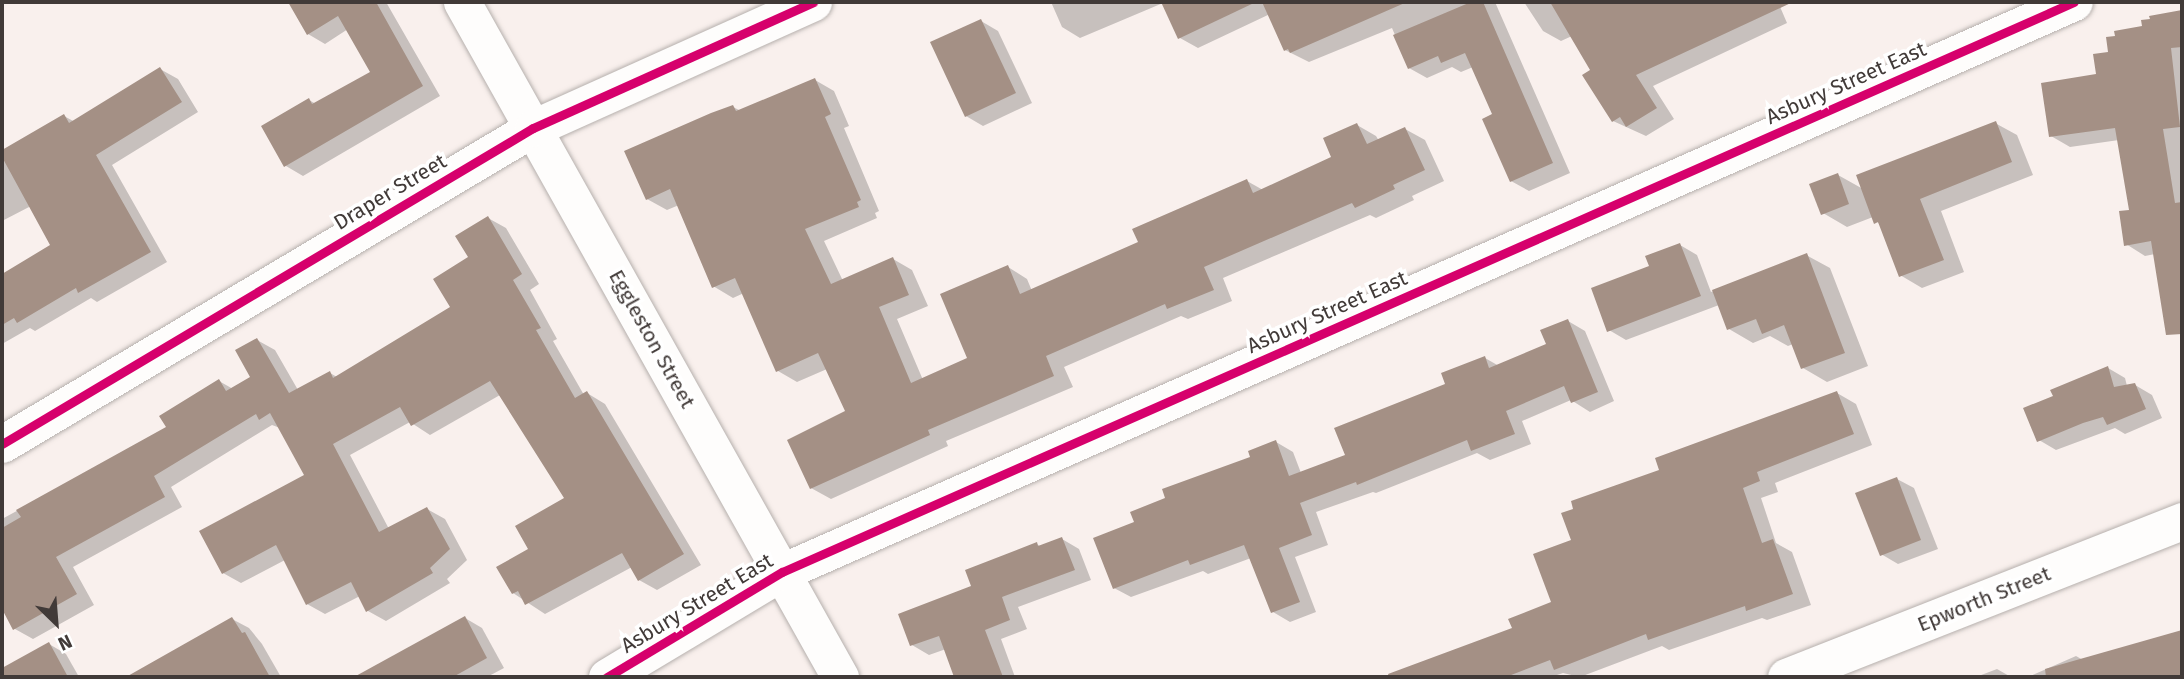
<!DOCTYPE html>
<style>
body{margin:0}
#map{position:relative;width:2184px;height:679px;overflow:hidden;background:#f9f0ed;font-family:"Fira Sans",sans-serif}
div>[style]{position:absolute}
.shadow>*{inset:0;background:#0003}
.building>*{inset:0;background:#a49085}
.roads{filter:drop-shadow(0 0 2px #b6b0ad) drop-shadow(0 0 2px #b6b0ad)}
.street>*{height:37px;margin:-18.5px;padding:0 18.5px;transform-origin:18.5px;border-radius:18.5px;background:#fefdfc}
.cycleway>*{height:9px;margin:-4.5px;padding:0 4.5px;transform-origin:4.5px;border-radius:4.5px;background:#d6006c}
span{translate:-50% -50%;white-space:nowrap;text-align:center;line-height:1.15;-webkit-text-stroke:7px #fff;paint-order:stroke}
.street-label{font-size:21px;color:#413a38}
.frame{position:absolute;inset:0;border:4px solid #413a38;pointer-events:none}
.north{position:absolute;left:21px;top:588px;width:70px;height:70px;-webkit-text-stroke:5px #fff;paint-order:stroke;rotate:155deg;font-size:19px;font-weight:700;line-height:28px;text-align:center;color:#413a38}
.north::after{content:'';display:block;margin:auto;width:24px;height:32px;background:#413a38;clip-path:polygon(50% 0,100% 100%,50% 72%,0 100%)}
</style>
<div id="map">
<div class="shadow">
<div style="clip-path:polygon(290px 2px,386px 2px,440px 96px,303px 176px,286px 166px,309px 100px,316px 104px,372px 72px,348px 29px,325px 44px,308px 34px)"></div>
<div style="clip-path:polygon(1051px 2px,1495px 2px,1570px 173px,1529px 191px,1511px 181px,1494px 115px,1473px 67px,1461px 72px,1452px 67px,1427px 78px,1409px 68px,1392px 28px,1309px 62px,1285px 50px,1270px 14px,1198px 48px,1180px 38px,1163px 3px,1080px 38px,1062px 27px)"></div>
<div style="clip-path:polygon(1524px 2px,1617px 2px,1627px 25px,1676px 2px,1778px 2px,1787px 23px,1653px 86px,1674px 119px,1646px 136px,1613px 121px,1592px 70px,1572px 36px,1561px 41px,1543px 31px)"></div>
<div style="clip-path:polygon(2182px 12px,2181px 140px,2182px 316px,2163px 305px,2155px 254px,2145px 256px,2126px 244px,2131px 211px,2119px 140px,2070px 147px,2051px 136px,2098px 75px,2110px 53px,2144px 28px,2152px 20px,2151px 17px)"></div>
<div style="clip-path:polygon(981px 21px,998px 31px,1032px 103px,983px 126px,966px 116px)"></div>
<div style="clip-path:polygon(160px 69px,178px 79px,198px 112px,112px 165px,167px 262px,97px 302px,91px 298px,35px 331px,30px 328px,2px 344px,2px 276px,52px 246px,31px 206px,2px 221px,2px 153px,64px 116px,75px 122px)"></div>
<div style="clip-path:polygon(815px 80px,834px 91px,849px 126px,844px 128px,879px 211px,875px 213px,877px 218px,824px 241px,843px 281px,893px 259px,912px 270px,928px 306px,897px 319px,923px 380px,970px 359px,1008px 267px,1027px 279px,1032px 291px,1140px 243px,1247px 181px,1263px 190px,1334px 158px,1357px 125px,1376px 136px,1379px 141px,1405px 129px,1425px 140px,1444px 181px,1412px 196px,1414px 200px,1376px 218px,1370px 215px,1223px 278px,1232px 301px,1188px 319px,1181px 316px,1064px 367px,1073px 387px,946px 441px,948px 446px,831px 499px,811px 488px,847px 412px,827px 369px,797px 382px,778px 371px,744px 293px,733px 298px,713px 286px,679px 205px,667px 210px,647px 199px,733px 107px,741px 111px)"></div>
<div style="clip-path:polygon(1995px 123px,2017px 135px,2033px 175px,1941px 211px,1964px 272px,1922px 288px,1900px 275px,1882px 227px,1873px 217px,1847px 227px,1823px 213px,1838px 175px,1863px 189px)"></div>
<div style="clip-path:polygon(488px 218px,506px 228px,539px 284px,530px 290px,557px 339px,553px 341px,584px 395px,587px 393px,605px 404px,701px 565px,657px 590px,639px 580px,632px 567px,545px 614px,513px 593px,530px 549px,566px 499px,500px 395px,430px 435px,410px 422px,350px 455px,389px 529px,427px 509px,445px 519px,467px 560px,447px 579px,450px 583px,386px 621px,368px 611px,360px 596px,325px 614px,307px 604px,285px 560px,241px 583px,223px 573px,306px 476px,280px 428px,272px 425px,171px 487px,182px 507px,73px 567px,94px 605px,33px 639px,15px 629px,2px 606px,2px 519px,169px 428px,219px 381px,233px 389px,252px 378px,257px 340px,275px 350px,298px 390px,330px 373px,337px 377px,453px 308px)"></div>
<div style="clip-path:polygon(1680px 245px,1697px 255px,1711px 292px,1806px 255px,1830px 268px,1868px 366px,1827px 382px,1803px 368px,1793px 344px,1788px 346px,1770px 336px,1753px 343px,1729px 329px,1719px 305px,1626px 340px,1609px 330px,1651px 267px)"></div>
<div style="clip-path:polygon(1568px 321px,1585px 331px,1614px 401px,1590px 412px,1571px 400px,1522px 421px,1531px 444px,1490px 460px,1477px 453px,1376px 493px,1373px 492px,1316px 512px,1328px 545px,1295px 557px,1316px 612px,1290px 622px,1273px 612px,1251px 558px,1208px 574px,1203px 571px,1131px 597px,1114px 588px,1136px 523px,1167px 499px,1252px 458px,1276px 442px,1293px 452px,1301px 473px,1348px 456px,1485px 358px,1499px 366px,1548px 345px)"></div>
<div style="clip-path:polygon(2108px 368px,2125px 378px,2127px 386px,2135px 385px,2152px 395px,2162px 418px,2125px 434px,2115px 428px,2056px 450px,2039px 440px,2055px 397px)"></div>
<div style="clip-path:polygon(1837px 393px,1856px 404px,1872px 445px,1775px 483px,1778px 492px,1761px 498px,1776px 543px,1792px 552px,1811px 605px,1767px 620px,1762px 618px,1669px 650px,1662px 646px,1580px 677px,1563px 673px,1551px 677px,1391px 677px,1514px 629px,1554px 603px,1573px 541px,1661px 471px)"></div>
<div style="clip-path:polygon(1897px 479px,1914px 488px,1938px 549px,1898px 564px,1881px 554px)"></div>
<div style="clip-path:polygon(1062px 539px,1079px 549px,1091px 580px,1018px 607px,1027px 629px,1001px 639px,1015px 677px,956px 677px,946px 649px,929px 655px,912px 645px,974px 587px,1037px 544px,1041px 547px)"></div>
<div style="clip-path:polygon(465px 618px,482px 628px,504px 668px,487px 677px,357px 677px)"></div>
<div style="clip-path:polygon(232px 619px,249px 628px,262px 644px,281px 677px,155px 677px,149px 666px)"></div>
<div style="clip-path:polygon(2168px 636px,2182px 644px,2182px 677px,2028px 677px,2076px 656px,2083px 660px)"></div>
<div style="clip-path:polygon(49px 644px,66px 654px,79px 677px,2px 677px)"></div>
<div style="clip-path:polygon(1997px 669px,2011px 677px,1976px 677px)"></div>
</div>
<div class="building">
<div style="clip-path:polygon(288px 2px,376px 2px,423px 86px,284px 167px,261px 126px,309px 98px,312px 104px,370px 72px,338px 16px,307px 35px)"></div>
<div style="clip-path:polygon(1161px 2px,1256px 2px,1178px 39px)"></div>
<div style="clip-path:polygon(1262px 2px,1407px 2px,1290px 53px,1288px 49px,1284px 51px)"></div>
<div style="clip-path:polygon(1471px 2px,1483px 2px,1553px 163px,1510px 182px,1482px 119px,1492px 114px,1465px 53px,1441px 63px,1438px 56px,1408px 69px,1393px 35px)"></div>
<div style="clip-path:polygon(1550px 2px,1793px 2px,1636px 75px,1657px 108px,1626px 127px,1620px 117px,1612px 122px,1582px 75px,1590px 70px)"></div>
<div style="clip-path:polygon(2182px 10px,2182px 47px,2171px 48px,2180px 127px,2163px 129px,2175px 203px,2182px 202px,2182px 334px,2166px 335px,2151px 241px,2124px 246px,2119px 211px,2129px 210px,2115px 128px,2049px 137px,2041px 83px,2096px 74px,2093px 54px,2108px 52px,2106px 37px,2115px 36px,2114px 31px,2142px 26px,2141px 20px,2150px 19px,2149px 16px)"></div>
<div style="clip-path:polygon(981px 19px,1016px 93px,965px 117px,930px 42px)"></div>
<div style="clip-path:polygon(160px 67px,182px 102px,96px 155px,151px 252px,78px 293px,76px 288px,17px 323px,14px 318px,2px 325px,2px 274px,50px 245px,2px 157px,2px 150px,64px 114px,69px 123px)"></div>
<div style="clip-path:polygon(815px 78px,831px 114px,825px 117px,861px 200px,857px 202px,859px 207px,805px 229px,831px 284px,893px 257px,909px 295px,879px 307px,911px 383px,967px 358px,940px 294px,1008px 265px,1020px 294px,1138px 242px,1132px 229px,1247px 179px,1253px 193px,1331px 157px,1323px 138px,1357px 123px,1367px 144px,1405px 127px,1425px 170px,1393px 185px,1395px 189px,1355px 208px,1352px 203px,1204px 267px,1214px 290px,1167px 309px,1165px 304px,1046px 356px,1054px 376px,928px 430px,930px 435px,810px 489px,787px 440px,845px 411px,818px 353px,776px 372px,735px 278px,712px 288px,670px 189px,646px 200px,624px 151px,711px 113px,733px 105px,736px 111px)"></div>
<div style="clip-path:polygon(1996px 121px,2012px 162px,1920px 199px,1944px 260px,1899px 277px,1878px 222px,1874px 224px,1856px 175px)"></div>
<div style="clip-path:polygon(1838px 173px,1849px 204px,1821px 215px,1809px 184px)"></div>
<div style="clip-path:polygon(488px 216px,522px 274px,513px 280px,541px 328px,536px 330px,575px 398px,587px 391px,684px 554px,638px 581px,622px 553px,525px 605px,518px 591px,512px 594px,496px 567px,528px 549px,515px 526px,564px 498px,490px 381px,411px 426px,400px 407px,333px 444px,379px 532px,427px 507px,450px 549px,430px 568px,433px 573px,366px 612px,351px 582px,306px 605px,276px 545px,222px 574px,199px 531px,304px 475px,270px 413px,259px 420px,256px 414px,154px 476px,165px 497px,56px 557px,77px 594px,13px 630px,2px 609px,2px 528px,21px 517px,16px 510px,166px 427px,159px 416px,219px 379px,226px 391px,250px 377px,235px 350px,257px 338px,289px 393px,330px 371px,333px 378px,450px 307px,433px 279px,468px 257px,455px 236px)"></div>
<div style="clip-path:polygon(1680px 243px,1701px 296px,1607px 332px,1591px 288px,1649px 266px,1645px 256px)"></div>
<div style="clip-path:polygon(1807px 253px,1845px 353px,1801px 369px,1784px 325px,1762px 334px,1756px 319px,1727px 330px,1712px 290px)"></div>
<div style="clip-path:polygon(1568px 319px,1598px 392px,1571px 403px,1564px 386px,1506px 411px,1515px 434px,1471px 451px,1467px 440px,1357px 485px,1356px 482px,1300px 503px,1312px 535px,1279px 548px,1300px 602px,1271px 613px,1244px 545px,1190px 565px,1188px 560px,1113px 589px,1093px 538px,1134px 522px,1130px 512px,1165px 498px,1162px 489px,1250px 457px,1248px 451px,1276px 440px,1289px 476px,1345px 455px,1334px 428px,1445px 384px,1441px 373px,1485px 356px,1489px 368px,1546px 344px,1540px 330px)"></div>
<div style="clip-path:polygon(2108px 366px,2114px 387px,2135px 383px,2146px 409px,2107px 425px,2103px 417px,2083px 423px,2037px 442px,2023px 408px,2053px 396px,2050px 390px)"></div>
<div style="clip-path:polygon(1837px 391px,1854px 434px,1757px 472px,1760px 481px,1743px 488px,1762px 543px,1773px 539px,1793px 594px,1746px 611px,1745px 606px,1648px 640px,1646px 634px,1554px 670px,1550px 660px,1506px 677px,1389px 677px,1388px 674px,1512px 628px,1508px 619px,1551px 602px,1533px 554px,1571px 540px,1561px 513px,1573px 509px,1571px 501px,1659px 470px,1655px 458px)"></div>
<div style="clip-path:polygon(1897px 477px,1921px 540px,1880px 556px,1855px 493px)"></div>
<div style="clip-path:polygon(1062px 537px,1075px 570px,1002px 597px,1010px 620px,985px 630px,1003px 677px,954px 677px,939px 636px,910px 646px,898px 614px,971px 586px,965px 570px,1037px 542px,1038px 546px)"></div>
<div style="clip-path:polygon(465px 616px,487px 658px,453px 677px,354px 677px)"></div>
<div style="clip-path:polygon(232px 617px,242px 633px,245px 632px,270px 677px,126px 677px)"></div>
<div style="clip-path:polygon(2182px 630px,2182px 677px,2046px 677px,2045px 669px)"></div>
<div style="clip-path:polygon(49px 642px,68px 677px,2px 677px,2px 668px)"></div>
</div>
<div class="roads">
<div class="street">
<div style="left:462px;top:2px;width:774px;rotate:60.75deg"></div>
<div style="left:2px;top:444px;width:618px;rotate:-30.76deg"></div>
<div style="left:533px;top:128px;width:307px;rotate:-24.2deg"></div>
<div style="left:607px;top:677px;width:204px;rotate:-31deg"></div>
<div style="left:782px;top:572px;width:1412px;rotate:-23.81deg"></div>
<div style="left:1786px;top:677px;width:426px;rotate:-21.5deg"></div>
</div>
</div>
<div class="cycleway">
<div style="left:2px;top:444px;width:618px;rotate:-30.76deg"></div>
<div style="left:533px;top:128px;width:307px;rotate:-24.2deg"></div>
<div style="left:607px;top:677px;width:204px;rotate:-31deg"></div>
<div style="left:782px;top:572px;width:1412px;rotate:-23.81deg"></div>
</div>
<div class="street-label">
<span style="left:1846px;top:83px;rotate:-24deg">Asbury Street East</span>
<span style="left:390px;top:192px;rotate:-31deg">Draper Street</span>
<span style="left:1327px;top:312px;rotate:-24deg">Asbury Street East</span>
<span style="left:652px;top:339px;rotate:61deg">Eggleston Street</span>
<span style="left:1984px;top:599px;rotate:-22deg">Epworth Street</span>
<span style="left:697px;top:603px;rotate:-31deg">Asbury Street East</span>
</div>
<div class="frame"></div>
<div class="north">N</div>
</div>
